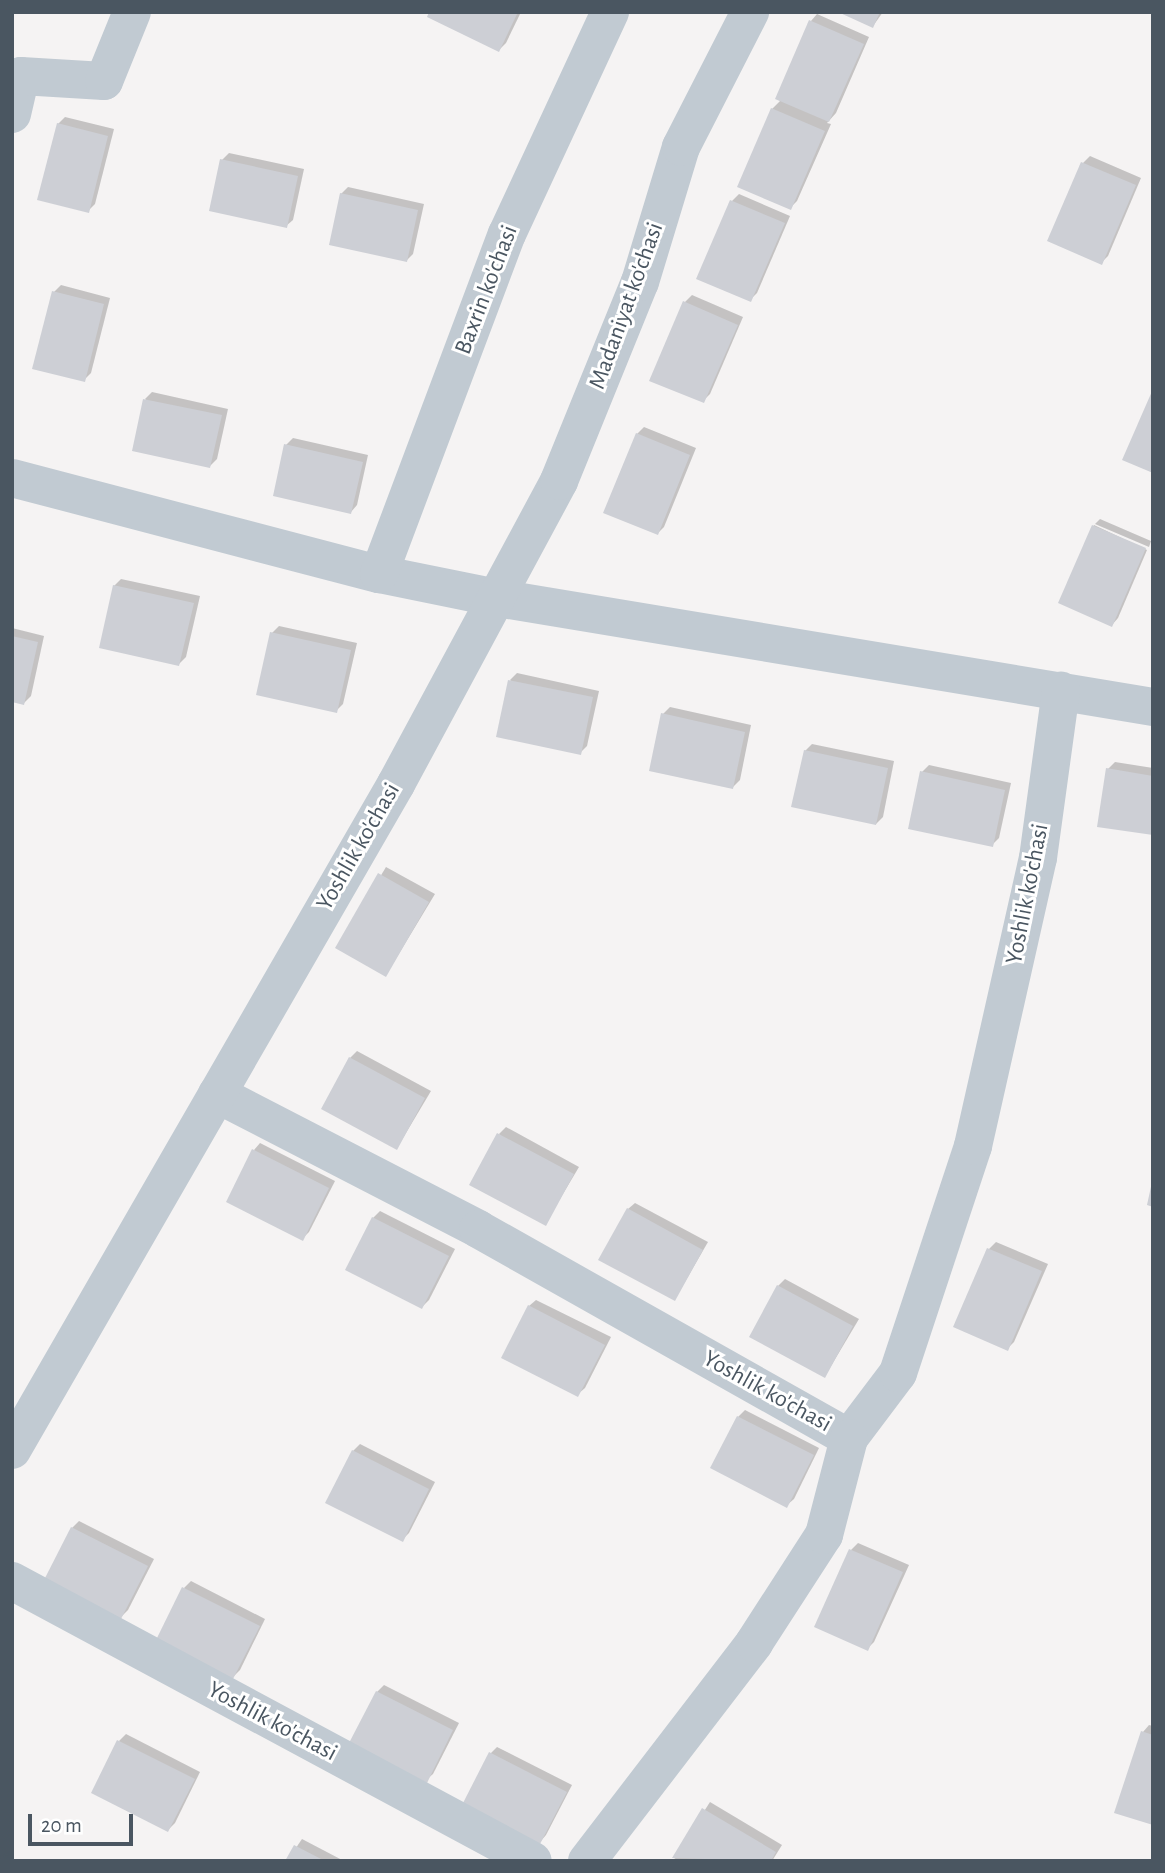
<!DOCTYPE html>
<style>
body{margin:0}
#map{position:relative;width:1165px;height:1873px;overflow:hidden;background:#f5f3f3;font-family:"Alegreya Sans",sans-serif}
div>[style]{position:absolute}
.shadow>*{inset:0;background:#0003}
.building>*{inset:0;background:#cdcfd5}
.minor>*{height:38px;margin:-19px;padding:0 19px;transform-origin:19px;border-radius:19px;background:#c1cad2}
span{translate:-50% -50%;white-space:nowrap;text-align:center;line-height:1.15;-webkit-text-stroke:6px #fff;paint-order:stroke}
.street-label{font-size:24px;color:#4a5661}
.frame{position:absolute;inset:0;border:14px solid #4a5661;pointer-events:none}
.scale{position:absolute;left:28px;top:1814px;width:105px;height:32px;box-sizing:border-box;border:4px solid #4a5661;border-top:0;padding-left:9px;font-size:21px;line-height:24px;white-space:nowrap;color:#4a5661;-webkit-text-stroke:5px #fff;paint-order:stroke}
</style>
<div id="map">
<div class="shadow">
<div style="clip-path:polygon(431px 12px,521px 12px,506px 43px,499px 50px)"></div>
<div style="clip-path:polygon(842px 12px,883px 12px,873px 26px)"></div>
<div style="clip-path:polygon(817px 14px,869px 37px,836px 113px,827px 123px,831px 124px,797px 201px,790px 208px,772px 109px,781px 100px,811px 21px)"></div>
<div style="clip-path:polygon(65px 117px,114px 129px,95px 204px,88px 211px,58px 124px)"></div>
<div style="clip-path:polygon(229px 153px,304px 169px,293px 220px,286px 226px,222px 160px)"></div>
<div style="clip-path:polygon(1090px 156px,1141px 178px,1108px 256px,1101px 263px,1083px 163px)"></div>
<div style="clip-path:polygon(348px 187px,424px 204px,413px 254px,406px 261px,341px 194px)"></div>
<div style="clip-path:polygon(739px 194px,790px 216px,757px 293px,750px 300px,732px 201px)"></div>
<div style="clip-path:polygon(61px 285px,110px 298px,91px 373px,84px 380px,54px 292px)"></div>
<div style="clip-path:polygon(692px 295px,743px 317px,710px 394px,703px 401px,685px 302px)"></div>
<div style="clip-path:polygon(152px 392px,228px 409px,217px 459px,210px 466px,145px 399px)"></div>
<div style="clip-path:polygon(644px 427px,696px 448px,664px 527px,658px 533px,637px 434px)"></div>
<div style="clip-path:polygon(293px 438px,368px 455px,357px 505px,351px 512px,286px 445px)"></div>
<div style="clip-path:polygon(1100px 519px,1151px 541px,1149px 547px,1095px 524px)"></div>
<div style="clip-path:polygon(1094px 525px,1147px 550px,1118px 618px,1112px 625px,1060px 603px)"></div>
<div style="clip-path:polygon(121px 579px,200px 596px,186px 657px,179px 664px,114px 586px)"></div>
<div style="clip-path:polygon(279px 626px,357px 643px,343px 704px,336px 711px,272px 633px)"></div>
<div style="clip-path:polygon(12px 628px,44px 636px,31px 696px,24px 703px,12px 701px)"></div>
<div style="clip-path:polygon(517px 673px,599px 691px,587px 746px,580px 753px,510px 680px)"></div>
<div style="clip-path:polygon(670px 707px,751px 725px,740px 780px,733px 787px,663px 714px)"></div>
<div style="clip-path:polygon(812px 744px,894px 761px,883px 817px,876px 824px,805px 751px)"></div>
<div style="clip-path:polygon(1115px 762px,1153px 768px,1153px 834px,1108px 769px)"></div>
<div style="clip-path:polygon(929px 765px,1011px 783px,999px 838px,992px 845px,922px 772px)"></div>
<div style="clip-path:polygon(386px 867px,435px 894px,386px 975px,338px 947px)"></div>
<div style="clip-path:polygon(357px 1051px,431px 1091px,397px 1148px,350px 1058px)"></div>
<div style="clip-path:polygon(506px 1127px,579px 1167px,545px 1224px,499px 1134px)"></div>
<div style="clip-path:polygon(260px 1143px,335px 1181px,309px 1232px,302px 1239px,254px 1150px)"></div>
<div style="clip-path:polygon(635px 1203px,708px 1242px,675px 1299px,628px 1209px)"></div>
<div style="clip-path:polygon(380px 1211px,455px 1249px,429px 1300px,422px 1307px,373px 1218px)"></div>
<div style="clip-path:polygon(996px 1242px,1048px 1264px,1014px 1342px,1007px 1349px,956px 1326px,989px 1249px)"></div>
<div style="clip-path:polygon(785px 1279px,859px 1319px,825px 1376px,778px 1286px)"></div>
<div style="clip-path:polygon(536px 1300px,611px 1337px,585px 1388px,578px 1394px,529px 1306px)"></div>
<div style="clip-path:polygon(745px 1410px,819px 1448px,794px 1499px,787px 1505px,738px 1417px)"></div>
<div style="clip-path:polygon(360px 1444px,435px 1482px,409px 1533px,402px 1540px,353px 1451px)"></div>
<div style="clip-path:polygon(79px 1521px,154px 1559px,128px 1610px,121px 1617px,72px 1528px)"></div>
<div style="clip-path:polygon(858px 1543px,909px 1565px,874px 1642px,867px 1649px,816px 1626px,851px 1550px)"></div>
<div style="clip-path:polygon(191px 1581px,265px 1619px,240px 1670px,233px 1677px,184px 1588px)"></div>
<div style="clip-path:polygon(384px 1685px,459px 1723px,433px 1774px,426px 1780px,377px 1692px)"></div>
<div style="clip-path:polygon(1149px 1725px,1153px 1726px,1153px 1824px,1143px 1732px)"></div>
<div style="clip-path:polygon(126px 1734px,200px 1772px,175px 1823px,168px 1830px,119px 1741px)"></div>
<div style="clip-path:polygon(497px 1747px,572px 1785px,546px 1835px,540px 1842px,490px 1754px)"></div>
<div style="clip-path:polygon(710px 1802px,782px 1845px,772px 1861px,679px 1861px,674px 1858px)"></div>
<div style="clip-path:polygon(302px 1839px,344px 1861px,287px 1861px)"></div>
</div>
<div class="building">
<div style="clip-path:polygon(429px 12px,518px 12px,499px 52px,427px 17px)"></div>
<div style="clip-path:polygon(838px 12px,880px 12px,873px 28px)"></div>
<div style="clip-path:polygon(809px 20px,864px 44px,829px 122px,775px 99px)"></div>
<div style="clip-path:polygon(771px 108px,825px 131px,791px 210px,737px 187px)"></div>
<div style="clip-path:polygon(57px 123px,108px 136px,89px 213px,37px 200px)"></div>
<div style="clip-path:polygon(220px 159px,298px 176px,287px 228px,209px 211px)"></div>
<div style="clip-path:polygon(1081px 162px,1136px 185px,1102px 265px,1047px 241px)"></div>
<div style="clip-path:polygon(340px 193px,418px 210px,407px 262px,329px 245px)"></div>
<div style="clip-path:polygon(730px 200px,785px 223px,751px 302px,696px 279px)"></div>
<div style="clip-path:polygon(52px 291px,104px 304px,85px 382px,32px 369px)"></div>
<div style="clip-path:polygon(683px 301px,738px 325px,704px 403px,649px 381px)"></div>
<div style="clip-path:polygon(1153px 389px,1153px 473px,1122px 460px)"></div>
<div style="clip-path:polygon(143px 399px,222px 415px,210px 468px,132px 451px)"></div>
<div style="clip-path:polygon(636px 433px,690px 455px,658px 535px,603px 513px)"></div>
<div style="clip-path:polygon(284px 444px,363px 462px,351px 514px,273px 496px)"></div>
<div style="clip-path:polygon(1092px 525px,1146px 548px,1112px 627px,1058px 603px)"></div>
<div style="clip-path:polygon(113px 585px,194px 603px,179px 666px,99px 648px)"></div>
<div style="clip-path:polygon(270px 632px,351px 650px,337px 713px,256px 695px)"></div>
<div style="clip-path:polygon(12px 636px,38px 642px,24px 705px,12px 702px)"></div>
<div style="clip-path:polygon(508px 680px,593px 697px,581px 755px,496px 737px)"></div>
<div style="clip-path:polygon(661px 713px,745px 732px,733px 789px,649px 771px)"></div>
<div style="clip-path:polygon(804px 750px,888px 768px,876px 825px,791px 807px)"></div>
<div style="clip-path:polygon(1106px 768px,1153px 776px,1153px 835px,1097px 827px)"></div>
<div style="clip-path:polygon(920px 771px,1005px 790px,993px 847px,908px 829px)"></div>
<div style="clip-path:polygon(378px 873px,429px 902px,386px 977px,335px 948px)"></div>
<div style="clip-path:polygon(349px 1057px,425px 1098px,397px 1150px,321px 1109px)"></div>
<div style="clip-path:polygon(497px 1133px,574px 1174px,546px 1226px,469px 1185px)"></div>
<div style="clip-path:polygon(252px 1149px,329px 1188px,303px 1241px,226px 1202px)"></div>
<div style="clip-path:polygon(1152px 1182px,1153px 1182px,1153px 1207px,1147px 1205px)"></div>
<div style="clip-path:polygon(627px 1208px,703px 1250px,675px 1301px,598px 1260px)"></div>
<div style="clip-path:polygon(372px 1217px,449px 1256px,422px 1309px,345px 1270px)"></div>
<div style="clip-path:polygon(987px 1248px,1042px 1271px,1008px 1351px,953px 1327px)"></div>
<div style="clip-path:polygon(777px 1285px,853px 1326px,825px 1378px,749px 1337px)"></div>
<div style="clip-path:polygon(528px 1305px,605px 1345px,578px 1397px,501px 1358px)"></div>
<div style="clip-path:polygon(737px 1416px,814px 1455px,787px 1508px,710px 1468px)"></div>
<div style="clip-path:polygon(352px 1450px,429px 1489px,403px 1542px,325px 1503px)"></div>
<div style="clip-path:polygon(71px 1527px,148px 1566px,121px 1619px,44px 1580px)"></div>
<div style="clip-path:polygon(849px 1549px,903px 1572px,868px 1651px,814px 1627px)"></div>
<div style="clip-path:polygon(182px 1587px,260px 1626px,233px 1679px,156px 1640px)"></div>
<div style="clip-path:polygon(376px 1691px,453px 1730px,427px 1783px,349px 1743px)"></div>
<div style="clip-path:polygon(1141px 1731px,1153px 1735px,1153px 1825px,1114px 1813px)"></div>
<div style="clip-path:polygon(117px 1740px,195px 1779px,168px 1832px,91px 1793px)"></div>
<div style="clip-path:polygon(489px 1752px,567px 1792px,540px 1844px,462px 1805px)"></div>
<div style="clip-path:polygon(702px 1808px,776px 1852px,771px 1861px,672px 1858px)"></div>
<div style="clip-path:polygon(294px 1845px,325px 1861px,285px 1861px)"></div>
</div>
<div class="minor">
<div style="left:12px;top:114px;width:39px;rotate:-77deg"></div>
<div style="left:21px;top:76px;width:83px;rotate:3.4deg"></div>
<div style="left:104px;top:81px;width:74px;rotate:-67.9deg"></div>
<div style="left:12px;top:478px;width:379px;rotate:14.7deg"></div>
<div style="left:379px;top:574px;width:120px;rotate:11.5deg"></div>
<div style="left:497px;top:598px;width:665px;rotate:9.43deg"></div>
<div style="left:379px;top:574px;width:363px;rotate:-69.4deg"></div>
<div style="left:507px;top:234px;width:245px;rotate:-65.1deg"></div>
<div style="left:217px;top:1094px;width:294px;rotate:27.3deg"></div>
<div style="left:478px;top:1229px;width:426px;rotate:29.4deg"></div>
<div style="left:849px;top:1438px;width:81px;rotate:-53deg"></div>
<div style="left:898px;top:1373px;width:239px;rotate:-71.7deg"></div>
<div style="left:973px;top:1146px;width:295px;rotate:-77.3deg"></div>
<div style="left:1038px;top:858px;width:169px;rotate:-82.2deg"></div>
<div style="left:12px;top:1450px;width:769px;rotate:-60.03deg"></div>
<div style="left:396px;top:784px;width:344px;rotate:-61.7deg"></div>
<div style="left:559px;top:481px;width:215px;rotate:-67.9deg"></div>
<div style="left:640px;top:282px;width:141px;rotate:-73.1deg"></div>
<div style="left:681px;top:147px;width:152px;rotate:-62.9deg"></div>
<div style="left:12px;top:1581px;width:591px;rotate:28.25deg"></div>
<div style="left:587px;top:1861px;width:275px;rotate:-52.5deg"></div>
<div style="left:754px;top:1643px;width:129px;rotate:-57.1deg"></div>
<div style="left:824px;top:1535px;width:100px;rotate:-75.5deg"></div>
</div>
<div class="street-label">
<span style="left:487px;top:290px;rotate:-69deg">Baxrin ko'chasi</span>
<span style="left:627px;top:306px;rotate:-70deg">Madaniyat ko'chasi</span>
<span style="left:359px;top:847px;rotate:-60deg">Yoshlik ko'chasi</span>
<span style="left:1028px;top:894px;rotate:-79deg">Yoshlik ko'chasi</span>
<span style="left:767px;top:1392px;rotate:29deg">Yoshlik ko'chasi</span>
<span style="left:272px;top:1722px;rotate:28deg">Yoshlik ko'chasi</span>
</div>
<div class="frame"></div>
<div class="scale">20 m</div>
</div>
